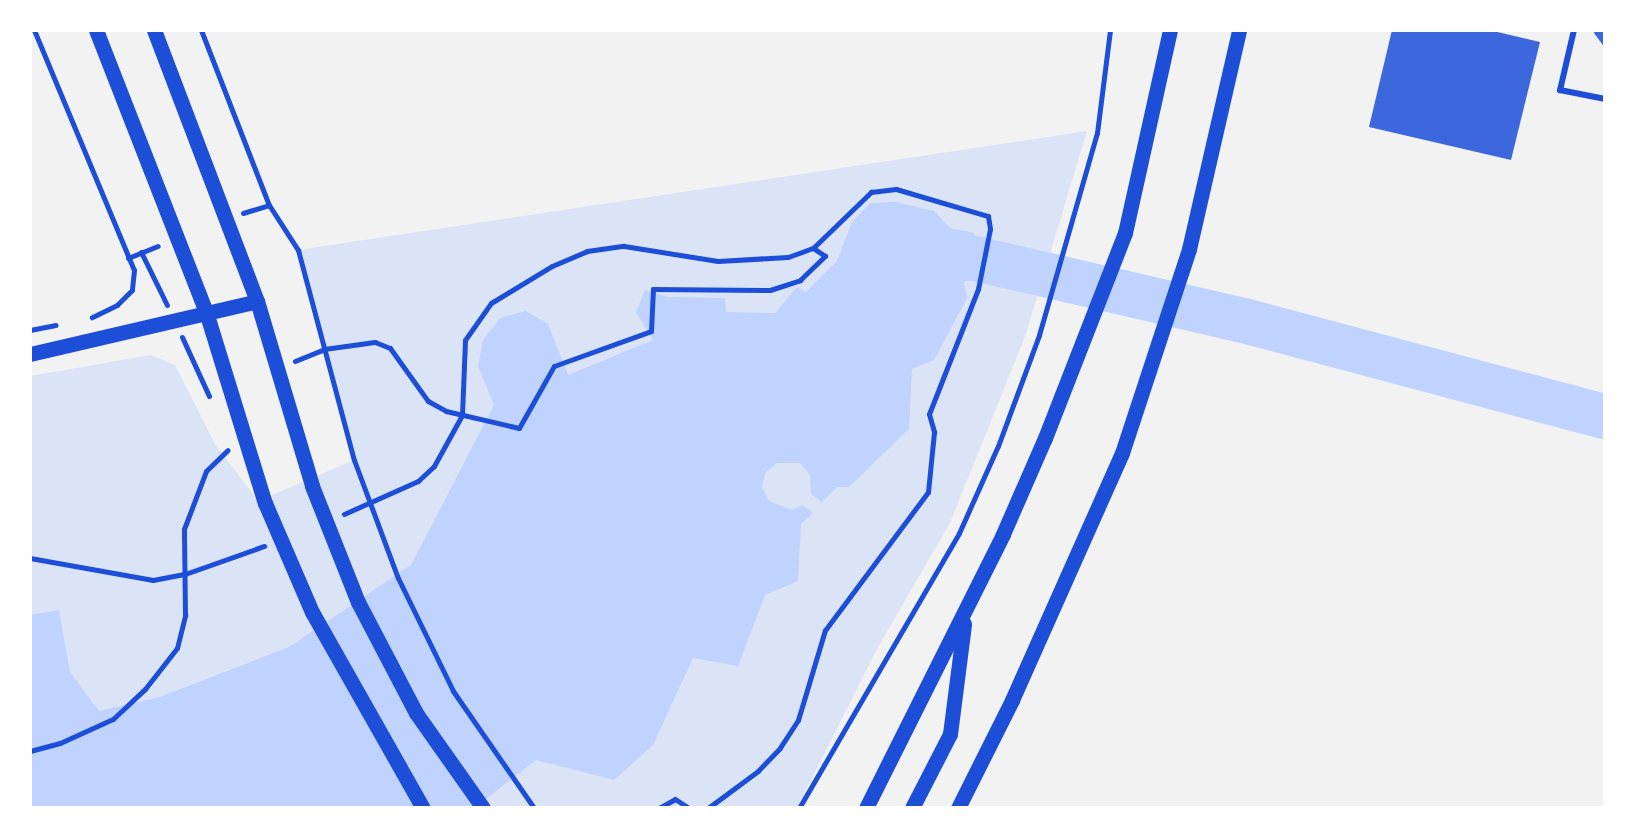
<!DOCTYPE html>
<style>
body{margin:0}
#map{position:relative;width:1635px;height:838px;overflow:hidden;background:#f2f2f2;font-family:"Alegreya Sans",sans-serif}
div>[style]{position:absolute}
.green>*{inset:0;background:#dbe4f7}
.water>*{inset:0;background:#bfd3fe}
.river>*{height:45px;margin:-22.5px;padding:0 22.5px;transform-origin:22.5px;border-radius:22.5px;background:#bfd3fe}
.building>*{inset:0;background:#3d67dc}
.path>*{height:5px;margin:-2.5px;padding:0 2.5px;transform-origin:2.5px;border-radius:2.5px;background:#1d4ed8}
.service>*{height:6px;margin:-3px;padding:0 3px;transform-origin:3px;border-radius:3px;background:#1d4ed8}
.tertiary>*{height:15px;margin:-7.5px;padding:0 7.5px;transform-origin:7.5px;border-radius:7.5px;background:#1d4ed8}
span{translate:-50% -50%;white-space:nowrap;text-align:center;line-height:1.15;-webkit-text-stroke:8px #fff;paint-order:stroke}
.frame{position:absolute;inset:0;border:32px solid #fff;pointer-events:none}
</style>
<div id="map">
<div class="green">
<div style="clip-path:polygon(1087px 131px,1026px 334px,950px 523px,877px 649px,797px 808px,30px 808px,30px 376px,151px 355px,175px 365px,215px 444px,258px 501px,354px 460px,298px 250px)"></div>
</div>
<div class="water">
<div style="clip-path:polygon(896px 202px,934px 211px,950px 228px,975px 233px,964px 282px,967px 298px,934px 360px,912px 369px,909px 429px,849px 487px,837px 487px,822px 502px,811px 494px,810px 475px,800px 463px,777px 463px,765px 473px,762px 487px,769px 501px,792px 510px,802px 505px,813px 513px,801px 524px,798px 581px,765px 595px,738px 666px,693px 658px,653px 745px,614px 780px,536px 760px,474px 808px,30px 808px,30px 615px,59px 610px,70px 672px,99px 711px,160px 697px,289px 647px,411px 565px,494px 405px,478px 366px,483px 340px,500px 318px,526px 311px,548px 324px,568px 375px,653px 340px,636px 312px,645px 290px,669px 297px,725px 298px,726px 312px,775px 313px,797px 287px,806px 292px,837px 261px,852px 222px,870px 203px)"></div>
</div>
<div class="river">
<div style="left:908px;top:268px;width:63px;rotate:-10.1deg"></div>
<div style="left:970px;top:257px;width:280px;rotate:13deg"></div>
<div style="left:1243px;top:320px;width:375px;rotate:14.9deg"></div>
</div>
<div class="building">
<div style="clip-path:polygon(1392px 30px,1489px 30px,1540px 42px,1511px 160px,1369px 127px)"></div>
<div style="clip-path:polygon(1594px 30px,1605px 30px,1605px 48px,1594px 33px)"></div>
</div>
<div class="path">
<div style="left:34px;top:30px;width:260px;rotate:67.4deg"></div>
<div style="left:134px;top:270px;width:20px;rotate:96deg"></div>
<div style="left:132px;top:290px;width:21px;rotate:135deg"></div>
<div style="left:117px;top:305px;width:28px;rotate:154deg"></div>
<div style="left:201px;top:30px;width:188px;rotate:68.8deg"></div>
<div style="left:269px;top:205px;width:54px;rotate:57.2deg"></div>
<div style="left:298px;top:250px;width:217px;rotate:75.1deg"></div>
<div style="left:354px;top:460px;width:126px;rotate:69.6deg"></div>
<div style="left:398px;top:578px;width:126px;rotate:64deg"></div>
<div style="left:453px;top:691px;width:142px;rotate:55.3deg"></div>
<div style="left:243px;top:213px;width:27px;rotate:-17deg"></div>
<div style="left:141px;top:252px;width:59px;rotate:63.9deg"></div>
<div style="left:128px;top:258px;width:32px;rotate:-22deg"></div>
<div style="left:30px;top:330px;width:26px;rotate:-11deg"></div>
<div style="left:182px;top:337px;width:65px;rotate:65.4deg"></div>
<div style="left:295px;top:361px;width:31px;rotate:-22deg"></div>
<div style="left:324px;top:349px;width:51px;rotate:-7.8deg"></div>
<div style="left:375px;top:342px;width:16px;rotate:22deg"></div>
<div style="left:390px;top:348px;width:65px;rotate:54.4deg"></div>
<div style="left:428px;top:401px;width:21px;rotate:29deg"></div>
<div style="left:446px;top:411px;width:75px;rotate:13.1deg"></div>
<div style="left:519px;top:428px;width:71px;rotate:-60.6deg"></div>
<div style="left:554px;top:366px;width:103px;rotate:-19.8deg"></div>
<div style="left:651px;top:331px;width:42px;rotate:-87.3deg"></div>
<div style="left:653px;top:289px;width:117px;rotate:0.5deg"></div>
<div style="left:770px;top:290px;width:32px;rotate:-18deg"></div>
<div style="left:800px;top:280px;width:35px;rotate:-44deg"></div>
<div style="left:825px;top:256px;width:14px;rotate:-146deg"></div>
<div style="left:344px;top:514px;width:81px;rotate:-24deg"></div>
<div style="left:418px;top:481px;width:22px;rotate:-43deg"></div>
<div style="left:434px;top:466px;width:58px;rotate:-61.2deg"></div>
<div style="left:462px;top:415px;width:75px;rotate:-87.7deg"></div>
<div style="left:465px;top:340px;width:45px;rotate:-54.9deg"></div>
<div style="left:491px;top:303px;width:71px;rotate:-31.2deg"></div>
<div style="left:552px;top:266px;width:38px;rotate:-23deg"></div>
<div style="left:587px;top:251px;width:37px;rotate:-8deg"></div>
<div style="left:624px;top:246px;width:95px;rotate:9.1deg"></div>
<div style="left:718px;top:261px;width:70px;rotate:-3.3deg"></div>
<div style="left:788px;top:257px;width:27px;rotate:-20deg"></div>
<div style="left:813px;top:248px;width:81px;rotate:-44deg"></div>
<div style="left:871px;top:192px;width:25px;rotate:-7deg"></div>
<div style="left:896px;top:189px;width:96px;rotate:16.4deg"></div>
<div style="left:988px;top:216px;width:13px;rotate:81deg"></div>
<div style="left:990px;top:229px;width:61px;rotate:101.3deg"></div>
<div style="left:978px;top:289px;width:134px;rotate:111.4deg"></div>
<div style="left:929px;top:414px;width:19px;rotate:74deg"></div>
<div style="left:934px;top:432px;width:60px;rotate:95.7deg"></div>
<div style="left:928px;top:492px;width:172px;rotate:126.7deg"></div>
<div style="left:825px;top:630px;width:94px;rotate:106.7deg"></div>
<div style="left:798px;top:720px;width:33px;rotate:123deg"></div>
<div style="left:780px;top:748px;width:32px;rotate:134deg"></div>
<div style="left:758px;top:771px;width:62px;rotate:143.5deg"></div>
<div style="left:30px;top:558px;width:125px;rotate:10.1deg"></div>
<div style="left:153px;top:580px;width:33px;rotate:-11deg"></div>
<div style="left:185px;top:574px;width:84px;rotate:-19.5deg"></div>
<div style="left:30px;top:751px;width:31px;rotate:-15deg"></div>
<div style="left:60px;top:743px;width:58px;rotate:-24.4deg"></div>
<div style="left:113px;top:719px;width:44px;rotate:-43.2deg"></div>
<div style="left:145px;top:689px;width:52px;rotate:-52deg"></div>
<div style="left:177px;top:648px;width:34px;rotate:-76deg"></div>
<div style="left:185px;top:615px;width:86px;rotate:-90.7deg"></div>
<div style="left:184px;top:529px;width:62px;rotate:-69.2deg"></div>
<div style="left:206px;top:471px;width:30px;rotate:-44deg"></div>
<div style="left:659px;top:808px;width:18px;rotate:-29deg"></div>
<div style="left:675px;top:799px;width:17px;rotate:33deg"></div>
<div style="left:799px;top:808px;width:318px;rotate:-59.8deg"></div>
<div style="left:959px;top:533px;width:95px;rotate:-65.9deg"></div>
<div style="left:998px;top:446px;width:118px;rotate:-69.7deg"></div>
<div style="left:1039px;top:335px;width:210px;rotate:-74deg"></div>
<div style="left:1097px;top:133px;width:104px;rotate:-82.8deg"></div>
</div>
<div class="service">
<div style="left:1574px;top:30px;width:62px;rotate:103.1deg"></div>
<div style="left:1560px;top:90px;width:46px;rotate:11.3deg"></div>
</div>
<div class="tertiary">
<div style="left:96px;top:30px;width:306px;rotate:68.7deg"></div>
<div style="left:207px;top:315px;width:197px;rotate:72.9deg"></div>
<div style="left:265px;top:503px;width:119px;rotate:66.7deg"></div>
<div style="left:312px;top:612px;width:225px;rotate:60.5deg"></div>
<div style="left:154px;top:30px;width:290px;rotate:69.2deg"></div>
<div style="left:257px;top:301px;width:193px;rotate:73.4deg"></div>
<div style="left:312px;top:486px;width:125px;rotate:68.4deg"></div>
<div style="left:358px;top:602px;width:125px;rotate:62.4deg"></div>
<div style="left:416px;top:713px;width:116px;rotate:54.8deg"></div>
<div style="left:30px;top:354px;width:233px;rotate:-13.1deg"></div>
<div style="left:866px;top:808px;width:306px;rotate:-63.4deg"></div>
<div style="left:1003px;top:534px;width:105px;rotate:-66.4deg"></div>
<div style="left:1045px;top:438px;width:220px;rotate:-68.7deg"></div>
<div style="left:1125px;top:233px;width:208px;rotate:-77.5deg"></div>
<div style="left:912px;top:808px;width:83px;rotate:-62.8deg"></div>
<div style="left:950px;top:734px;width:111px;rotate:-82.7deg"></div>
<div style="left:958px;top:808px;width:121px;rotate:-63.4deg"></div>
<div style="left:1012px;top:700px;width:270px;rotate:-66deg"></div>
<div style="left:1122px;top:453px;width:215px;rotate:-71.8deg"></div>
<div style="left:1189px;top:249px;width:225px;rotate:-77.1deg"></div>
</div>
<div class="frame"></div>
</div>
